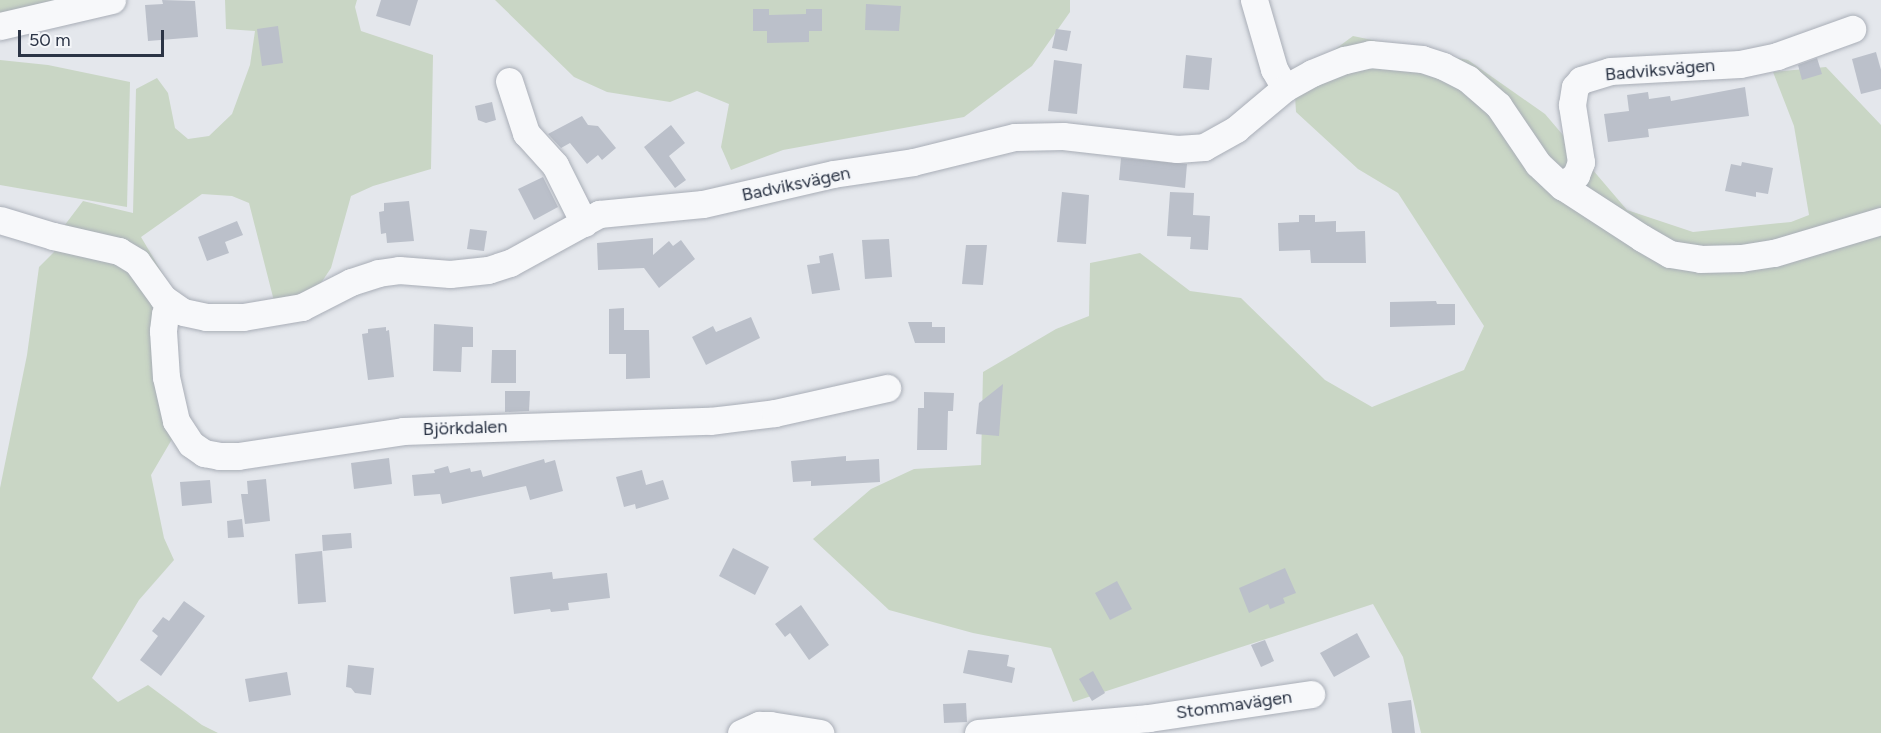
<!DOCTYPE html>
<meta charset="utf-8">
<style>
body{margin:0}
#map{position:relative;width:1881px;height:733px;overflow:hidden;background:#e4e7ec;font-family:Figtree,sans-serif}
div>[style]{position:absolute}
.green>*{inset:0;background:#c9d6c5}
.building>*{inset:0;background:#bbc0ca}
.roads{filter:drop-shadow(0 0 2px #a9aeb7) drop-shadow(0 0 2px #a9aeb7)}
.minor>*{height:27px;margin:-13.5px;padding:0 13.5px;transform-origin:13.5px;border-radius:13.5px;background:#f7f8fa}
span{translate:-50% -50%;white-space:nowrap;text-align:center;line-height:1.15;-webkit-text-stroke:4.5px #f4f6f9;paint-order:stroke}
.street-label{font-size:18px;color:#2b3445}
.scale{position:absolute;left:18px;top:30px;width:146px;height:27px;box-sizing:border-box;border:3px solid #2b3445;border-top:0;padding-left:8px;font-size:18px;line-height:21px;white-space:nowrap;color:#2b3445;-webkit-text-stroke:4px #f4f6f9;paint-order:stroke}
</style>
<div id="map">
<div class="green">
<div style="clip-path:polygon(0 0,73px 0,0 17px)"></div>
<div style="clip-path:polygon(225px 0,357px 0,355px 7px,361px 31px,433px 55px,431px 169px,373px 186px,351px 196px,331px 268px,317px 289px,275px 305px,249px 203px,232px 196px,202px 194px,141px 237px,170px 286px,171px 327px,185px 417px,151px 475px,164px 538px,174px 560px,139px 600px,92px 678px,118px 702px,148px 685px,202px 725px,218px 733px,0 733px,0 488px,27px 355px,39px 267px,54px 252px,61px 230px,83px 201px,133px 213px,136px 89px,157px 78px,168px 93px,175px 128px,188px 139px,209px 136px,232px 114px,250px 65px,255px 31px,226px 29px)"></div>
<div style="clip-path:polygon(495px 0,1070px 0,1070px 12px,1032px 66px,964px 117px,783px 150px,731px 170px,721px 147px,729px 104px,697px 91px,670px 102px,607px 92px,574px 77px)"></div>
<div style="clip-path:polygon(1353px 36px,1468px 60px,1545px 114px,1627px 210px,1693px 232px,1791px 222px,1809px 215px,1794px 126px,1773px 72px,1826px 67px,1881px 125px,1881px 733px,1421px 733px,1403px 657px,1373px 604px,1073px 702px,1051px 648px,973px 633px,889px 610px,813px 539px,871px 489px,914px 469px,981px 465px,983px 372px,1056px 329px,1089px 316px,1090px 263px,1140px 253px,1190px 291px,1241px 298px,1325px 380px,1372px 407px,1464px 370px,1484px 326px,1398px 193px,1358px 169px,1296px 112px,1294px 80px)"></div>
<div style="clip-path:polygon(0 60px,48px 65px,130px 82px,127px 207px,0 185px)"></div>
</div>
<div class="building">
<div style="clip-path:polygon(162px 0,195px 1px,198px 37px,148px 41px,145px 5px,163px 4px)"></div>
<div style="clip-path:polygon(381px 0,418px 0,410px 26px,376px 16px)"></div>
<div style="clip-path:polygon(866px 4px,901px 6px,899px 31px,865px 30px)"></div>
<div style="clip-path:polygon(753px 9px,769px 9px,769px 15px,806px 14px,806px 9px,822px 9px,822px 31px,809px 31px,809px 42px,767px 43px,767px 31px,753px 31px)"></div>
<div style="clip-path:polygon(278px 26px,283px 63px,262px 66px,257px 29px)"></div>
<div style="clip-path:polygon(1056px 29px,1071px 31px,1067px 51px,1052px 48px)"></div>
<div style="clip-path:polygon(1876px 52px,1881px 70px,1881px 89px,1861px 94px,1852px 59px)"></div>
<div style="clip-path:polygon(1186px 55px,1212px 58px,1209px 90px,1183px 88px)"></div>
<div style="clip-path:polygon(1817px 58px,1822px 74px,1802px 80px,1798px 65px)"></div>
<div style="clip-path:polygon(1054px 60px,1082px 64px,1077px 114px,1048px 111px)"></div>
<div style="clip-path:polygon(1745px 87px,1749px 116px,1648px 129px,1649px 137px,1608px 142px,1604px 114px,1629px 111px,1627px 95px,1648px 92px,1649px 99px,1670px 96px,1671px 101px)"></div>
<div style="clip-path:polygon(492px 102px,496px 120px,486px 123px,478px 120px,475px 106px)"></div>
<div style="clip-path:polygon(582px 116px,588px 125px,598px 126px,616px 148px,602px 160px,598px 155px,587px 164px,570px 143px,561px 148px,548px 134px)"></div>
<div style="clip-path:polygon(671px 125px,685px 143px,669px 156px,686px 180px,675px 188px,644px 147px)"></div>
<div style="clip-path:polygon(1121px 158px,1187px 164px,1185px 188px,1119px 180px)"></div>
<div style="clip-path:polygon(1742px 162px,1773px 168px,1768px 194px,1756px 192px,1756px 197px,1725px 191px,1731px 164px,1741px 166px)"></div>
<div style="clip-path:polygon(543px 177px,558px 207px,534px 220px,518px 189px)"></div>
<div style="clip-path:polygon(1062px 192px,1089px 195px,1086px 244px,1057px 242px)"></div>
<div style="clip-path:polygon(1170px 192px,1194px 193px,1193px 215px,1210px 216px,1208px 250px,1190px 249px,1191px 237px,1167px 236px)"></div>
<div style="clip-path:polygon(409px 201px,414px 241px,387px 243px,386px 233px,381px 234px,379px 212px,384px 211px,384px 203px)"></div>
<div style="clip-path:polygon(1299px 215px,1315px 215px,1315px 222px,1336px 221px,1336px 232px,1365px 231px,1366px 263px,1311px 263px,1310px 250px,1279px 251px,1278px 223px,1299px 222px)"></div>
<div style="clip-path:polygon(237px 221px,243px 235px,225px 242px,229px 253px,207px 261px,198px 237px)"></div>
<div style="clip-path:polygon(470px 229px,487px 231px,484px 251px,467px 249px)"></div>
<div style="clip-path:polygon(653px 238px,653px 255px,669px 241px,673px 246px,681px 240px,695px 259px,659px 288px,644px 268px,598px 270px,597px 243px)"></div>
<div style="clip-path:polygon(889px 239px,892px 277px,865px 279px,862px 240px)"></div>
<div style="clip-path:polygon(966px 245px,987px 245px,983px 285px,962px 284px)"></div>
<div style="clip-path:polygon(833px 253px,840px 290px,812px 294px,807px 265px,820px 263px,819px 256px)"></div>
<div style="clip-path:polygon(1436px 301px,1437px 304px,1455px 304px,1455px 325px,1390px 327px,1390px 302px)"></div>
<div style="clip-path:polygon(624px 308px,624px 330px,649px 330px,650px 378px,626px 379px,626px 354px,609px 354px,609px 309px)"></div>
<div style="clip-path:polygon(751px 317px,760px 338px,706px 365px,692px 337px,713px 326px,716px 332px)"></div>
<div style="clip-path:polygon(908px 322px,932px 322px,932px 327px,945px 327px,945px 343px,915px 343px)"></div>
<div style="clip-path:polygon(434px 324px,473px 327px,473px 347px,462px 347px,461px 372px,433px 371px)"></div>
<div style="clip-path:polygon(386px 327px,386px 331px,389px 330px,394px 377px,368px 380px,362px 334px,368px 333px,368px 329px)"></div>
<div style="clip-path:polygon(492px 350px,516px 350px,516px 383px,491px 383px)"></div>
<div style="clip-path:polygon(1003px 384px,999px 436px,976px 434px,979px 403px)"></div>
<div style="clip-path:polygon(505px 391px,530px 391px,529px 411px,505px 412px)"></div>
<div style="clip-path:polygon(924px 392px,954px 393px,953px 411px,948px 411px,947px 450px,917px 450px,918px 408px,924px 408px)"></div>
<div style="clip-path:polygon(846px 456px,846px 461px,879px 459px,880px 482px,811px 486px,811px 481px,793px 482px,791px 461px)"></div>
<div style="clip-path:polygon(389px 458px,392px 484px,354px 489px,351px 463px)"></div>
<div style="clip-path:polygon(544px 459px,545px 463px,555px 460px,563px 491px,530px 500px,526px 486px,442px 504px,440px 494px,414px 496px,412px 475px,435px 473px,434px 470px,448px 466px,450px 473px,470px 468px,471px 472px,481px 470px,483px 477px)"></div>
<div style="clip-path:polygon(642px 470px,646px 485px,663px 480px,669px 499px,636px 509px,635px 504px,624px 507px,616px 477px)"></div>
<div style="clip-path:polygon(266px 479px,270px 521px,245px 524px,241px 494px,248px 494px,247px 481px)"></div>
<div style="clip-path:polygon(210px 480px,212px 503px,182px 506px,180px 482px)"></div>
<div style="clip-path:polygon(242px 519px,244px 537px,228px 538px,227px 521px)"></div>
<div style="clip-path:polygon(351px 533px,352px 548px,323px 551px,322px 535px)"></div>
<div style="clip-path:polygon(733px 548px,769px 567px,755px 595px,719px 576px)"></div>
<div style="clip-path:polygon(322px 551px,326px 602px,298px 604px,295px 554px)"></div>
<div style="clip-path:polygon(1285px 568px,1296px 593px,1283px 598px,1285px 603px,1270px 609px,1268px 604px,1249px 613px,1239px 588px)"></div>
<div style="clip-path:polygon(552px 572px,553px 579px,607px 573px,610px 598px,568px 603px,569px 610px,551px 612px,550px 609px,514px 614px,510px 577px)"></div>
<div style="clip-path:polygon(1117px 581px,1132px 609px,1110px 620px,1095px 593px)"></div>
<div style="clip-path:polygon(184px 601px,205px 616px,161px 676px,140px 660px,158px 636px,152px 631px,163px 617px,169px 621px)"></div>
<div style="clip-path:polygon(801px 605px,829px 645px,809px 660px,790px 633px,785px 637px,775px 624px)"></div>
<div style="clip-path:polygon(1357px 633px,1370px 657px,1334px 677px,1320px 653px)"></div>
<div style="clip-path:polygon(1265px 640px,1274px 661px,1261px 667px,1251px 645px)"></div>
<div style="clip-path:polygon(968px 650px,1009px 655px,1007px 666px,1015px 668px,1012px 683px,963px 673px)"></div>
<div style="clip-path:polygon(348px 665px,374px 668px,371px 695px,355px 693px,351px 688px,346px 687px)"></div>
<div style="clip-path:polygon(1093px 671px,1105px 693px,1092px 701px,1079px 679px)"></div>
<div style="clip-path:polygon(287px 672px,291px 695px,249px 702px,245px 679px)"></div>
<div style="clip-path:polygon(1411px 700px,1415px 733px,1392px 733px,1388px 703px)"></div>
<div style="clip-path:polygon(966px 703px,967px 722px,944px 723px,943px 704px)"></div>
</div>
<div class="roads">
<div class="minor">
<div style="left:1254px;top:0;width:72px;rotate:73.8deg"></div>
<div style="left:1274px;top:69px;width:22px;rotate:60deg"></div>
<div style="left:0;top:26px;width:115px;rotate:-13.1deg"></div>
<div style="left:509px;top:81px;width:55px;rotate:71.9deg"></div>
<div style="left:526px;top:133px;width:43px;rotate:47.8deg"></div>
<div style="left:555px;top:165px;width:65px;rotate:63.4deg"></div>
<div style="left:1562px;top:186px;width:18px;rotate:-38deg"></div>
<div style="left:1576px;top:175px;width:14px;rotate:-69deg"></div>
<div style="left:1581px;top:162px;width:58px;rotate:-99deg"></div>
<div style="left:1572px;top:105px;width:18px;rotate:-81deg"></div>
<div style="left:1575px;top:87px;width:9px;rotate:-49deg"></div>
<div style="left:1581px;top:80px;width:30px;rotate:-17deg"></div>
<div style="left:1610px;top:71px;width:130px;rotate:-3.1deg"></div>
<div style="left:1740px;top:64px;width:38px;rotate:-12deg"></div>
<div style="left:1777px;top:56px;width:80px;rotate:-19.8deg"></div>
<div style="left:0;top:220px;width:55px;rotate:16.8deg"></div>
<div style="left:53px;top:236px;width:68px;rotate:12.8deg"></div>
<div style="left:119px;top:251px;width:21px;rotate:31deg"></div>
<div style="left:137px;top:262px;width:44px;rotate:54.2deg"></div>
<div style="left:163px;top:298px;width:24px;rotate:35deg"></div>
<div style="left:183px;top:312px;width:24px;rotate:12deg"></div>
<div style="left:206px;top:317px;width:37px"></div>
<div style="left:243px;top:317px;width:60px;rotate:-9.6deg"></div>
<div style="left:302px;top:307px;width:55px;rotate:-27deg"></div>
<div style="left:351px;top:282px;width:28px;rotate:-18deg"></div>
<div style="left:378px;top:273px;width:21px;rotate:-8deg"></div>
<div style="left:399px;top:270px;width:51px;rotate:4.5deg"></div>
<div style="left:450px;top:274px;width:38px;rotate:-6deg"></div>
<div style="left:488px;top:270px;width:23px;rotate:-18deg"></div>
<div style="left:510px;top:263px;width:102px;rotate:-28.8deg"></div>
<div style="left:599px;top:214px;width:104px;rotate:-5.5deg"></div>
<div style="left:703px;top:204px;width:133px;rotate:-13deg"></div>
<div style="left:833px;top:174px;width:81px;rotate:-8.5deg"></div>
<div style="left:913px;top:162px;width:105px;rotate:-13.8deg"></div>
<div style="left:1015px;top:137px;width:48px;rotate:-1.2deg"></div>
<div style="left:1063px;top:136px;width:115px;rotate:6.5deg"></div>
<div style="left:1177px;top:149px;width:27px;rotate:-4deg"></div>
<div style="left:1204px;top:147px;width:37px;rotate:-29deg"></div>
<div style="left:1236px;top:129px;width:64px;rotate:-39.9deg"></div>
<div style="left:1285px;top:88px;width:31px;rotate:-29deg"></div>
<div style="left:1312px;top:73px;width:35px;rotate:-22deg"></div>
<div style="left:1345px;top:60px;width:26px;rotate:-13deg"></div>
<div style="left:1370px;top:54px;width:52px;rotate:5.5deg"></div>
<div style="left:1422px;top:59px;width:22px;rotate:18deg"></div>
<div style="left:1443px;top:66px;width:28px;rotate:27deg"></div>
<div style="left:1468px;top:79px;width:40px;rotate:41deg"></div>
<div style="left:1498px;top:105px;width:71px;rotate:55.9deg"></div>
<div style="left:1538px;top:164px;width:33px;rotate:43deg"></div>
<div style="left:1562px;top:186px;width:95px;rotate:33deg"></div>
<div style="left:1642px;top:238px;width:32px;rotate:30deg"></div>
<div style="left:1670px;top:254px;width:30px;rotate:9deg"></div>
<div style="left:1700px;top:259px;width:41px;rotate:-1.4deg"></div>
<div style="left:1741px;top:258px;width:33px;rotate:-9deg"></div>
<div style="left:1774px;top:253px;width:112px;rotate:-16.7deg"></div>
<div style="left:170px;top:305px;width:10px;rotate:119deg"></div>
<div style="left:165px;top:314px;width:17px;rotate:97deg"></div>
<div style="left:163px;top:331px;width:46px;rotate:86.3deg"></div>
<div style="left:166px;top:377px;width:45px;rotate:77.2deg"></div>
<div style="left:176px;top:421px;width:27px;rotate:57deg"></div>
<div style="left:191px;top:444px;width:16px;rotate:35deg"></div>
<div style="left:204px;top:453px;width:15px;rotate:11deg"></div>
<div style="left:219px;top:456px;width:19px"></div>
<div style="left:238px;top:456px;width:167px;rotate:-8.6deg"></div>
<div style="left:403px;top:431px;width:307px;rotate:-1.9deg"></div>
<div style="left:710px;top:421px;width:65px;rotate:-7deg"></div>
<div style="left:775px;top:413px;width:115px;rotate:-12.6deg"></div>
<div style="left:741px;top:733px;width:20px;rotate:-24deg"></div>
<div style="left:759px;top:725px;width:11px"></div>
<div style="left:770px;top:725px;width:51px;rotate:9.1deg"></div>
<div style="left:978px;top:733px;width:172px;rotate:-5deg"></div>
<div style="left:1149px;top:718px;width:164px;rotate:-8.4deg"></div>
</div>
</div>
<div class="street-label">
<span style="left:1660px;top:70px;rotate:-5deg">Badviksvägen</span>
<span style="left:796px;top:184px;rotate:-12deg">Badviksvägen</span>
<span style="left:465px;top:428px;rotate:-2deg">Björkdalen</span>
<span style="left:1234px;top:705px;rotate:-8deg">Stommavägen</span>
</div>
<div class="scale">50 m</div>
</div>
